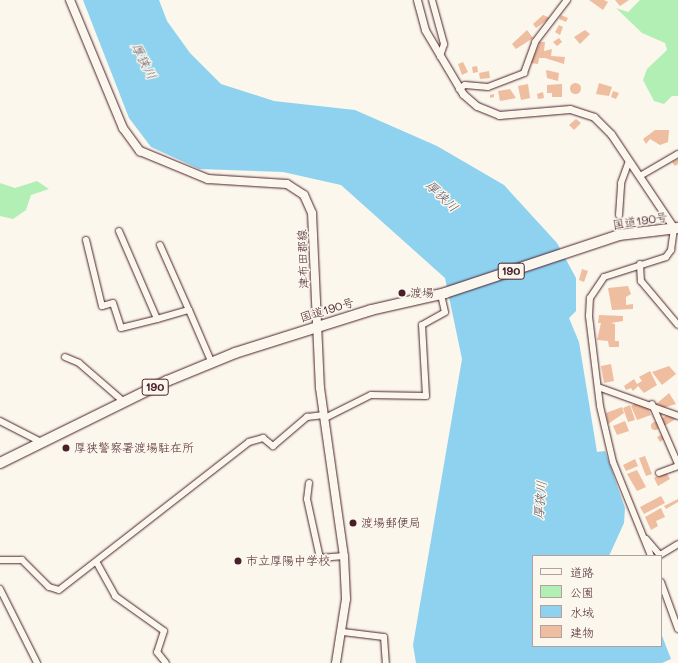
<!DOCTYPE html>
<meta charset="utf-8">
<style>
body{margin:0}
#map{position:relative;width:678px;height:663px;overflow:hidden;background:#fbf7ec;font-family:Mali,"Klee One",sans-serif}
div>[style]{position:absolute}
.green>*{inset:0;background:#b2efb5}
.water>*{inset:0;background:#8ed2ef}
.building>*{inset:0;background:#efbd9f}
.round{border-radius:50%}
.roads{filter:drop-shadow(0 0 1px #4a1f2b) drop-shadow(0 0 1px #4a1f2b)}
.minor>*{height:6px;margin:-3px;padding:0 3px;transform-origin:3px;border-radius:3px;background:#fbf7ec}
.tertiary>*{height:7px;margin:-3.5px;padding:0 3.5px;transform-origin:3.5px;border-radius:3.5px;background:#fbf7ec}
.secondary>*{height:8px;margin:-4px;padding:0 4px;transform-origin:4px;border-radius:4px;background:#fbf7ec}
.trunk>*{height:10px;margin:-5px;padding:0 5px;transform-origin:5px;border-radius:5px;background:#fbf7ec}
.dots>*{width:11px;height:11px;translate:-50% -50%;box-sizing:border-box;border:2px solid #fbf7ec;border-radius:50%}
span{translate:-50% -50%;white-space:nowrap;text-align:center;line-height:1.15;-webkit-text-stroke:3px #fbf7ec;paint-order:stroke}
.shield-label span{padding:1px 3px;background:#fbf7ec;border:1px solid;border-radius:3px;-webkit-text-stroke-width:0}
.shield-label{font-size:11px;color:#4a1f2b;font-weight:700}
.street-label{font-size:12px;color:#4a1f2b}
.poi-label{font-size:12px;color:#4a1f2b}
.left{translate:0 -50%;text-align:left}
.water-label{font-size:13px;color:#5e5566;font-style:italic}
.legend{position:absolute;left:532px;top:555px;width:130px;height:92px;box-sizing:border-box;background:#fbf7ec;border:1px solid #b4a19f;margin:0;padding:5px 7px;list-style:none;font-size:12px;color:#4a1f2b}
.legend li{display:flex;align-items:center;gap:8px;height:20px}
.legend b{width:20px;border:1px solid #b4a19f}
</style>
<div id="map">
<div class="green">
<div style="clip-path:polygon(640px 0,678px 0,678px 96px,672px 96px,664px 104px,654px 101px,643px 80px,647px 69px,667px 50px,665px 43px,642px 33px,616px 8px,628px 12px)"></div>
<div style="clip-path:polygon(37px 181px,49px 189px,31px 195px,26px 210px,13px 219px,0 216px,0 183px,15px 188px)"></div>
</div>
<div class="water">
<div style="clip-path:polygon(83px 0,159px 0,167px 21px,190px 53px,221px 84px,274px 101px,355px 110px,437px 146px,504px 185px,557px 243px,576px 278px,576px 311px,569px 318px,579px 342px,597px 452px,605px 451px,625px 508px,624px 523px,609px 556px,533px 556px,533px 646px,661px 646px,661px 633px,671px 659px,662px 663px,416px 663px,413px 645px,462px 359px,445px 278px,341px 185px,283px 172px,199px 169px,151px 147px,129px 118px)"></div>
</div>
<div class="building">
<div style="clip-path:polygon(589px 0,604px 0,608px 2px,603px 10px)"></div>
<div style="clip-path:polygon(615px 0,629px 0,620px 6px)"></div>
<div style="clip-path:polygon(543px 15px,550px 18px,536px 28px,533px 24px)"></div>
<div style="clip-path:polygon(561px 15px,568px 18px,566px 22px,559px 19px)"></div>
<div style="clip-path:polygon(559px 25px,563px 27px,560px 35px,555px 32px)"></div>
<div style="clip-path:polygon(527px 30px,533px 38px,516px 49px,512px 44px)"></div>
<div style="clip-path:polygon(585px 30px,590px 34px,580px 44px,574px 37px)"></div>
<div style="clip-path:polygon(559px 38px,562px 42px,557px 46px,553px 42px)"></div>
<div style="clip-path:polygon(540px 42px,545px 42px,544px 51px,552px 49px,551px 56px,565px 57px,564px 64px,545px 58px,539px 58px,538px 64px,531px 63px)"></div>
<div style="clip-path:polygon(463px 62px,468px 72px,462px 75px,458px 64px)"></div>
<div style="clip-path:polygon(477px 66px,478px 72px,473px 73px,472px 67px)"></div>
<div style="clip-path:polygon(546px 70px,559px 73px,558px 81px,547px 78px)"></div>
<div style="clip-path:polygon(489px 71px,490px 78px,480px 79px,479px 73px)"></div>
<div class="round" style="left:569.5px;top:82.5px;width:11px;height:11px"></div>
<div style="clip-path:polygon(599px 83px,612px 87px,609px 96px,596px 94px)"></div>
<div style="clip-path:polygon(528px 84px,530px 98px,521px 100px,518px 86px)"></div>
<div style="clip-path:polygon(562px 84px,562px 97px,552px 97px,552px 93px,547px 93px,547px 85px)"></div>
<div style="clip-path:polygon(510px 89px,516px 98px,500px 101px,498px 91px)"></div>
<div style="clip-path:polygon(613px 91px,619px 93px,616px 99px,611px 97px)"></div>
<div style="clip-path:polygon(543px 92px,544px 98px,538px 99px,537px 94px)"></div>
<div style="clip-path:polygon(494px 94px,494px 97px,490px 98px,490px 95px)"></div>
<div style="clip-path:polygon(576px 119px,581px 123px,574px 130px,569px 125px)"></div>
<div style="clip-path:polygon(655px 130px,669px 130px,668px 142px,660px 145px,650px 139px,646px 144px,643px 139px)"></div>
<div style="clip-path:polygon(678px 159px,678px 164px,675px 166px,672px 162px)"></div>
<div style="clip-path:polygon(582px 269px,588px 271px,584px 282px,579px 280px)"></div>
<div style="clip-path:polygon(628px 286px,631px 294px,626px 297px,626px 305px,633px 304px,633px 309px,612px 310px,608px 288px)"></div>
<div style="clip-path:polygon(599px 315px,623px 316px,623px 321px,611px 323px,615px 324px,615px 341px,619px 341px,619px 347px,609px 347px,608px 341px,597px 340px,601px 323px,598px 323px)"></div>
<div style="clip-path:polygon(611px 364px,614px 381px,604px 383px,601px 366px)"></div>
<div style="clip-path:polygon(669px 366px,676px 374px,662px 385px,652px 372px)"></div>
<div style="clip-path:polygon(650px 371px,657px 385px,644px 393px,638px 386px,633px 391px,631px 388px,626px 390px,624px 386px,634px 379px,637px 384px,642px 381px,639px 377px)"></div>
<div style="clip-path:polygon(669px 393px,676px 404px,663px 408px,655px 405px)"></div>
<div style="clip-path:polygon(636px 403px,648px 408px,651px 415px,637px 420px,631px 406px)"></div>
<div style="clip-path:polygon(630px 405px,635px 420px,628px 422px,623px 408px)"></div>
<div style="clip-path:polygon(622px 407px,624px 413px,608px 424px,606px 413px)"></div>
<div style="clip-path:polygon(667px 415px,676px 419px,664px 426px,661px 419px)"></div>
<div style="clip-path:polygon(625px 421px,629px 431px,617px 435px,613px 426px)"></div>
<div class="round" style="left:651px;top:422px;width:8px;height:8px"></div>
<div style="clip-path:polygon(661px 435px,664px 439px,660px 442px,657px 437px)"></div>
<div style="clip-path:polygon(645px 456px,652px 474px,646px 476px,639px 458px)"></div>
<div style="clip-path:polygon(635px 459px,638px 466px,626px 471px,623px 465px)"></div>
<div style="clip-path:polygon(637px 470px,646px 487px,637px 491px,627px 474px)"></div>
<div style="clip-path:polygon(666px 472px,670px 479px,658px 486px,654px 478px)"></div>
<div style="clip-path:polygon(661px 496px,665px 503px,644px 514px,640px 507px)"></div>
<div style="clip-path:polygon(678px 499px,678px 502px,666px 509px,664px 506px)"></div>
<div style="clip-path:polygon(661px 508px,665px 517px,656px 521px,658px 526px,651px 530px,645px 517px)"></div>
</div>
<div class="roads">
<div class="minor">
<div style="left:432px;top:0;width:46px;rotate:74.7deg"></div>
<div style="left:444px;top:44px;width:13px;rotate:108deg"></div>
<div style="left:459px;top:89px;width:7px;rotate:-34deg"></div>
<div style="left:465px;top:85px;width:23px;rotate:5deg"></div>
<div style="left:488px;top:87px;width:39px;rotate:-21deg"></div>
<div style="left:524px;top:73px;width:33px;rotate:-70deg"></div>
<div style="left:535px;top:42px;width:53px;rotate:-52.7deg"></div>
<div style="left:640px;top:176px;width:44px;rotate:-30.1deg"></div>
<div style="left:619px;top:215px;width:32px;rotate:-86deg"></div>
<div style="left:621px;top:183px;width:23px;rotate:-70deg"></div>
<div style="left:119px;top:231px;width:96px;rotate:66.6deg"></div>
<div style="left:157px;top:319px;width:33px;rotate:-16deg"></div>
<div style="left:189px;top:310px;width:56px;rotate:66.7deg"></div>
<div style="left:86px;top:240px;width:68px;rotate:76.4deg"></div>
<div style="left:102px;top:306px;width:11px;rotate:-15deg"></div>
<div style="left:113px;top:303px;width:26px;rotate:72deg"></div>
<div style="left:121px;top:328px;width:37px;rotate:-14deg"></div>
<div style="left:160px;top:245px;width:71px;rotate:66deg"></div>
<div style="left:640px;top:264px;width:17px;rotate:87deg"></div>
<div style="left:641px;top:281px;width:57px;rotate:49.9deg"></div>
<div style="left:65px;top:357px;width:15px;rotate:23deg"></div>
<div style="left:79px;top:363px;width:60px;rotate:40.9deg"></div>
<div style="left:598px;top:387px;width:85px;rotate:19.9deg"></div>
<div style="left:652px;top:404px;width:65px;rotate:66.6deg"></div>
<div style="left:325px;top:418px;width:51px;rotate:-26.6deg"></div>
<div style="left:371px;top:395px;width:55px;rotate:1deg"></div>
<div style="left:426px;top:396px;width:71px;rotate:-93.2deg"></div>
<div style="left:422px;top:325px;width:26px;rotate:-29deg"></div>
<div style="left:445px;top:312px;width:18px;rotate:-103deg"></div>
<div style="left:0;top:421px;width:46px;rotate:27.1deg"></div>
<div style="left:659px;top:473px;width:20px;rotate:-20deg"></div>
<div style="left:309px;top:483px;width:16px;rotate:97deg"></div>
<div style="left:307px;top:499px;width:60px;rotate:77.6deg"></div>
<div style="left:320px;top:558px;width:24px;rotate:-5deg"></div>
<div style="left:646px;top:539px;width:21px;rotate:49deg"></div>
<div style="left:660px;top:555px;width:21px;rotate:-31deg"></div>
<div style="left:651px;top:556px;width:101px;rotate:-112deg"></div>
<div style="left:613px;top:462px;width:57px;rotate:-103.1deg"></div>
<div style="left:600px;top:406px;width:91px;rotate:-97deg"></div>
<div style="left:589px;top:316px;width:18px;rotate:-87deg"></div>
<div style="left:590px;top:298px;width:25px;rotate:-56deg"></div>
<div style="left:604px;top:277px;width:65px;rotate:-17.9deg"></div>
<div style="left:666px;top:257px;width:9px;rotate:-54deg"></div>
<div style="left:671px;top:250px;width:22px;rotate:-82deg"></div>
<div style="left:0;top:560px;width:22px"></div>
<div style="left:22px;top:560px;width:38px;rotate:45deg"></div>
<div style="left:49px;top:587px;width:10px;rotate:17deg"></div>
<div style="left:59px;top:590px;width:241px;rotate:-37.9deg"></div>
<div style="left:249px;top:442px;width:15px;rotate:-16deg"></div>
<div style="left:263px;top:438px;width:13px;rotate:39deg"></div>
<div style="left:273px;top:446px;width:45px;rotate:-40.5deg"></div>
<div style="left:307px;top:417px;width:17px;rotate:-7deg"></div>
<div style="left:97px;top:563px;width:38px;rotate:61deg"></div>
<div style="left:115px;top:596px;width:60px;rotate:35.5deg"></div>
<div style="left:164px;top:631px;width:22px;rotate:108deg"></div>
<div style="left:157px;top:652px;width:14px;rotate:51deg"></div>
<div style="left:661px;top:582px;width:50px;rotate:70.1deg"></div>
<div style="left:0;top:589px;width:83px;rotate:63.4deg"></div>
<div style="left:343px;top:632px;width:41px;rotate:7deg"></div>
<div style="left:384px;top:637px;width:26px;rotate:86deg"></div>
</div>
<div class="tertiary">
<div style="left:417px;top:0;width:31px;rotate:75deg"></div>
<div style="left:425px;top:30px;width:74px;rotate:59.3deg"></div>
<div style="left:463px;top:94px;width:18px;rotate:41deg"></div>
<div style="left:477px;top:106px;width:24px;rotate:22deg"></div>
<div style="left:499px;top:115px;width:71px;rotate:-4.8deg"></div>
<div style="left:570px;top:109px;width:25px;rotate:18deg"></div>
<div style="left:594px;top:117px;width:24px;rotate:45deg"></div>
<div style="left:611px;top:134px;width:113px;rotate:56.2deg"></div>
</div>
<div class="secondary">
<div style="left:70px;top:0;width:139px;rotate:67.5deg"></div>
<div style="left:123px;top:128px;width:29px;rotate:54deg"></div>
<div style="left:140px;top:151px;width:74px;rotate:22.4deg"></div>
<div style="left:208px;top:179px;width:79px;rotate:3.6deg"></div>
<div style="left:287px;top:184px;width:20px;rotate:33deg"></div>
<div style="left:304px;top:195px;width:20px;rotate:66deg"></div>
<div style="left:312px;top:213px;width:175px;rotate:87.4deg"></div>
<div style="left:320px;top:388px;width:170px;rotate:81.9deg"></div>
<div style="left:344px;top:556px;width:43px;rotate:87.3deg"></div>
<div style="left:346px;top:599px;width:65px;rotate:98.9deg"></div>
</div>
<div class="trunk">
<div style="left:0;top:463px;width:186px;rotate:-26.2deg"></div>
<div style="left:167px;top:381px;width:74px;rotate:-22.4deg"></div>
<div style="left:235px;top:353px;width:143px;rotate:-17.5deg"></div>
<div style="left:371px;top:310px;width:76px;rotate:-12.9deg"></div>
<div style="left:445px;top:293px;width:183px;rotate:-18.4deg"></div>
<div style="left:619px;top:235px;width:59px;rotate:-6.8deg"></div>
</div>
</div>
<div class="dots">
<div style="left:402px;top:293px;background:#4a1f2b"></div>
<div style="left:66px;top:448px;background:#4a1f2b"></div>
<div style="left:353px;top:523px;background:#4a1f2b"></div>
<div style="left:238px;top:561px;background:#4a1f2b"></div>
</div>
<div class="shield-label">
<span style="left:511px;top:271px">190</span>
<span style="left:155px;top:387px">190</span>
</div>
<div class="street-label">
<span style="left:640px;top:221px;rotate:-9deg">国道190号</span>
<span style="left:303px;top:259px;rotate:-92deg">津布田郡線</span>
<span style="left:327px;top:310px;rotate:-17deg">国道190号</span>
</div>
<div class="poi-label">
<span class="left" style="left:410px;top:293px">渡場</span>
<span class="left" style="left:74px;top:448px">厚狭警察署渡場駐在所</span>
<span class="left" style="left:361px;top:523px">渡場郵便局</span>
<span class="left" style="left:246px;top:561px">市立厚陽中学校</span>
</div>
<div class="water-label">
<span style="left:144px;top:61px;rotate:63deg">厚狭川</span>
<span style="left:442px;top:196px;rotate:44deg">厚狭川</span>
<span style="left:540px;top:500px;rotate:-85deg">厚狭川</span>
</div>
<ul class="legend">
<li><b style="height:5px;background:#fbf7ec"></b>道路</li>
<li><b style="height:11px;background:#b2efb5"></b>公園</li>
<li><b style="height:11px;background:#8ed2ef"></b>水域</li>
<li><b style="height:11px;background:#efbd9f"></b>建物</li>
</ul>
</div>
